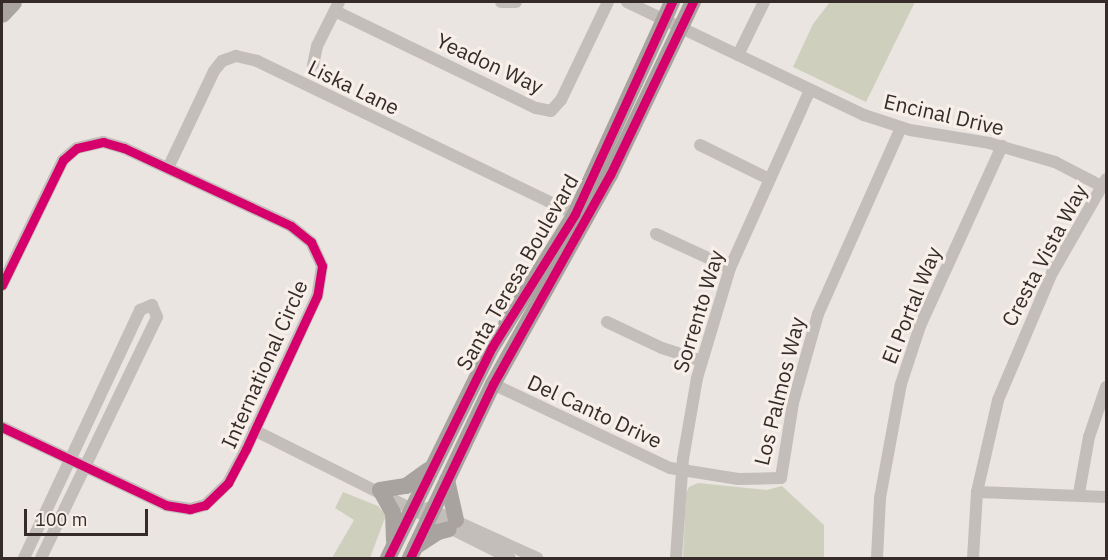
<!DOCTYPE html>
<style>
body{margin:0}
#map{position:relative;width:1108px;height:560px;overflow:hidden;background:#ebe5e1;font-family:"IBM Plex Sans",sans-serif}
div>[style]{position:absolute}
.green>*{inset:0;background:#cecfbc}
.minor>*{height:12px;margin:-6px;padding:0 6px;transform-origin:6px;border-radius:6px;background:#c4beba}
.major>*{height:16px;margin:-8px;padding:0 8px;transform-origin:8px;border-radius:8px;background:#a9a3a0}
.highway>*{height:18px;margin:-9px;padding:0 9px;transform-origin:9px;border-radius:9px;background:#aaa4a0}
.cycleway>*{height:9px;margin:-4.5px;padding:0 4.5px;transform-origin:4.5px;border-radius:4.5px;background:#d6006c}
span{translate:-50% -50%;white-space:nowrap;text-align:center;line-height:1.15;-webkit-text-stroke:6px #f8efe9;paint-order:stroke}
.street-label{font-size:21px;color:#352b29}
.frame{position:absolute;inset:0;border:3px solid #352b29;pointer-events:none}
.scale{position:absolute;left:24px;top:509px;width:124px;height:27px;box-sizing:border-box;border:3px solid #352b29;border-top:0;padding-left:8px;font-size:18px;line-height:21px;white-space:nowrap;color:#352b29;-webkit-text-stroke:4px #f8efe9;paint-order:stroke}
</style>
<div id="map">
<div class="green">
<div style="clip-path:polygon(830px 2px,915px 2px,866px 102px,793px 67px,813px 24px)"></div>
<div style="clip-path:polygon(698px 483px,767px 490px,782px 486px,824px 525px,824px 558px,683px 558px,686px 493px,689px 487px)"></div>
<div style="clip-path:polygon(343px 492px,378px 506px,386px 515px,370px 558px,332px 558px,354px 520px,335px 508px)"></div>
</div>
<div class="minor">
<div style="left:501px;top:2px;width:15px"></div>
<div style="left:627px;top:2px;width:263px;rotate:25.5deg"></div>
<div style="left:864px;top:115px;width:48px;rotate:18.1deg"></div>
<div style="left:910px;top:130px;width:80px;rotate:9.3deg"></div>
<div style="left:989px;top:143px;width:69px;rotate:16.1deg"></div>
<div style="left:1055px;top:162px;width:54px;rotate:27.5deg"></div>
<div style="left:335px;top:11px;width:223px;rotate:25.8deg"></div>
<div style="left:536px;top:108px;width:15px;rotate:11deg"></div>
<div style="left:551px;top:111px;width:15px;rotate:-48deg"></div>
<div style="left:561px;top:100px;width:109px;rotate:-64.4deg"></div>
<div style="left:738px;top:55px;width:59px;rotate:-63.9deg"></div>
<div style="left:313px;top:65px;width:19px;rotate:-78deg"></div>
<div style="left:317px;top:46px;width:49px;rotate:-63.4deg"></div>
<div style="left:700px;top:145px;width:77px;rotate:26.2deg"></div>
<div style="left:168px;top:168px;width:107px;rotate:-64.6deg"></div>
<div style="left:214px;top:71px;width:13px;rotate:-51deg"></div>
<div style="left:222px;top:61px;width:15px;rotate:-20deg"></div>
<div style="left:236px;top:56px;width:22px;rotate:13deg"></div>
<div style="left:257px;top:61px;width:353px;rotate:25.7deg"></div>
<div style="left:656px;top:234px;width:81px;rotate:24.7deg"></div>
<div style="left:2px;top:285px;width:139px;rotate:-64deg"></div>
<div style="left:63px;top:160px;width:18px;rotate:-41deg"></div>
<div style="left:77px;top:148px;width:27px;rotate:-13deg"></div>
<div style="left:103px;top:142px;width:22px;rotate:16deg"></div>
<div style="left:124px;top:148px;width:184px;rotate:25deg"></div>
<div style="left:291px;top:226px;width:26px;rotate:39deg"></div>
<div style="left:311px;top:242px;width:26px;rotate:65deg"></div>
<div style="left:322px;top:266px;width:30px;rotate:99deg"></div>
<div style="left:317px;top:296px;width:169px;rotate:114.9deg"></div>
<div style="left:246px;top:449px;width:38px;rotate:118deg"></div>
<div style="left:228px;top:483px;width:32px;rotate:136deg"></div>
<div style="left:205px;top:505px;width:16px;rotate:165deg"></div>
<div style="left:190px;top:509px;width:24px;rotate:-171deg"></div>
<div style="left:166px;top:505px;width:182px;rotate:-154.6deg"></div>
<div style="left:607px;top:322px;width:61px;rotate:25.3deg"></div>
<div style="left:662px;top:348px;width:42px;rotate:18deg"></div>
<div style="left:493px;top:384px;width:196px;rotate:25.4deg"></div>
<div style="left:670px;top:468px;width:69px;rotate:9.2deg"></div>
<div style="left:738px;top:479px;width:43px;rotate:-1.3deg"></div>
<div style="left:781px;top:478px;width:76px;rotate:-80.9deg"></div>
<div style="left:793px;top:403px;width:92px;rotate:-74.3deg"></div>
<div style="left:818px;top:314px;width:204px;rotate:-66deg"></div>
<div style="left:254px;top:430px;width:286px;rotate:26.6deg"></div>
<div style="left:977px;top:492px;width:129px;rotate:2.2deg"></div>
<div style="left:1079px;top:493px;width:57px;rotate:-79.9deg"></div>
<div style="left:1089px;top:437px;width:53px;rotate:-71.2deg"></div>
<div style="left:427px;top:508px;width:121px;rotate:24.4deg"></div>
<div style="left:24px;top:558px;width:274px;rotate:-64.9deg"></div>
<div style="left:140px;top:310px;width:13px;rotate:-23deg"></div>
<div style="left:152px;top:305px;width:13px;rotate:67deg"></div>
<div style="left:157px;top:317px;width:267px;rotate:115.7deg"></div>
<div style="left:676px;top:558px;width:99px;rotate:-86deg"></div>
<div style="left:683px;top:459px;width:82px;rotate:-80.2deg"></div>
<div style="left:697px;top:378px;width:115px;rotate:-73.3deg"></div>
<div style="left:730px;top:268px;width:195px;rotate:-65.8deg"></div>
<div style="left:877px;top:558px;width:60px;rotate:-87.1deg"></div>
<div style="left:880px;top:498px;width:116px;rotate:-79.6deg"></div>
<div style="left:901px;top:384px;width:61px;rotate:-71.9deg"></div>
<div style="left:920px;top:326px;width:198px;rotate:-65.5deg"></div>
<div style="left:973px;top:558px;width:66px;rotate:-86.5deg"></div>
<div style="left:977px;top:492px;width:94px;rotate:-77.1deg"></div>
<div style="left:998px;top:400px;width:138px;rotate:-67deg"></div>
<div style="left:1052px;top:273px;width:108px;rotate:-60.1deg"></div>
</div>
<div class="major">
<div style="left:447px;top:480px;width:41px;rotate:77.3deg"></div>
<div style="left:394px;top:541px;width:28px;rotate:-92deg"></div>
<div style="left:393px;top:513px;width:26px;rotate:-119deg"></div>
<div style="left:380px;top:490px;width:26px;rotate:-9deg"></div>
<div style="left:406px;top:486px;width:27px;rotate:-36deg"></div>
<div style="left:415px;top:547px;width:27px;rotate:-33deg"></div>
<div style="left:438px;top:532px;width:11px;rotate:-15deg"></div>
<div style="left:388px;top:558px;width:235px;rotate:-63.8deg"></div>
<div style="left:492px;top:347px;width:157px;rotate:-58deg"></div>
<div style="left:575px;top:214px;width:233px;rotate:-65.4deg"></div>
<div style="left:410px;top:558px;width:193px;rotate:-64.5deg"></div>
<div style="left:493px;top:384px;width:240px;rotate:-60.8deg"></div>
<div style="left:610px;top:175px;width:192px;rotate:-64.4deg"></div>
</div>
<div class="highway">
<div style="left:2px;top:14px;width:16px;rotate:-47deg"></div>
</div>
<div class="cycleway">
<div style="left:2px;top:285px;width:139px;rotate:-64deg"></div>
<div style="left:63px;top:160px;width:18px;rotate:-41deg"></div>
<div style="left:77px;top:148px;width:27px;rotate:-13deg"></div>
<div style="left:103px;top:142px;width:22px;rotate:16deg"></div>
<div style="left:124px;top:148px;width:184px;rotate:25deg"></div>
<div style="left:291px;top:226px;width:26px;rotate:39deg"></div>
<div style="left:311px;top:242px;width:26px;rotate:65deg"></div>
<div style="left:322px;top:266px;width:30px;rotate:99deg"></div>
<div style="left:317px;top:296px;width:169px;rotate:114.9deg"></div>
<div style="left:246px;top:449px;width:38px;rotate:118deg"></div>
<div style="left:228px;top:483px;width:32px;rotate:136deg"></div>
<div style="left:205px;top:505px;width:16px;rotate:165deg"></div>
<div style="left:190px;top:509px;width:24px;rotate:-171deg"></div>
<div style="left:166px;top:505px;width:182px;rotate:-154.6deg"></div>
<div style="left:388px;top:558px;width:235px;rotate:-63.8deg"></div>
<div style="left:492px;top:347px;width:157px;rotate:-58deg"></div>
<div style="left:575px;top:214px;width:233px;rotate:-65.4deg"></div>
<div style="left:410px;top:558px;width:193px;rotate:-64.5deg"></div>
<div style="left:493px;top:384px;width:240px;rotate:-60.8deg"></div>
<div style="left:610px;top:175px;width:192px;rotate:-64.4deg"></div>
</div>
<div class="street-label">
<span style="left:490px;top:63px;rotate:25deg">Yeadon Way</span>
<span style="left:354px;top:87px;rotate:26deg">Liska Lane</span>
<span style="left:944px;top:114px;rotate:13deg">Encinal Drive</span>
<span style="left:1044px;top:255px;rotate:-62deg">Cresta Vista Way</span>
<span style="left:517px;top:272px;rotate:-60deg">Santa Teresa Boulevard</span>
<span style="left:911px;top:305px;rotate:-68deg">El Portal Way</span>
<span style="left:698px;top:311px;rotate:-73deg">Sorrento Way</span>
<span style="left:264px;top:364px;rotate:-66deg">International Circle</span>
<span style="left:779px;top:391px;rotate:-76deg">Los Palmos Way</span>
<span style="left:595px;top:411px;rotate:25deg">Del Canto Drive</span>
</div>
<div class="frame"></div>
<div class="scale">100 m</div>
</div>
